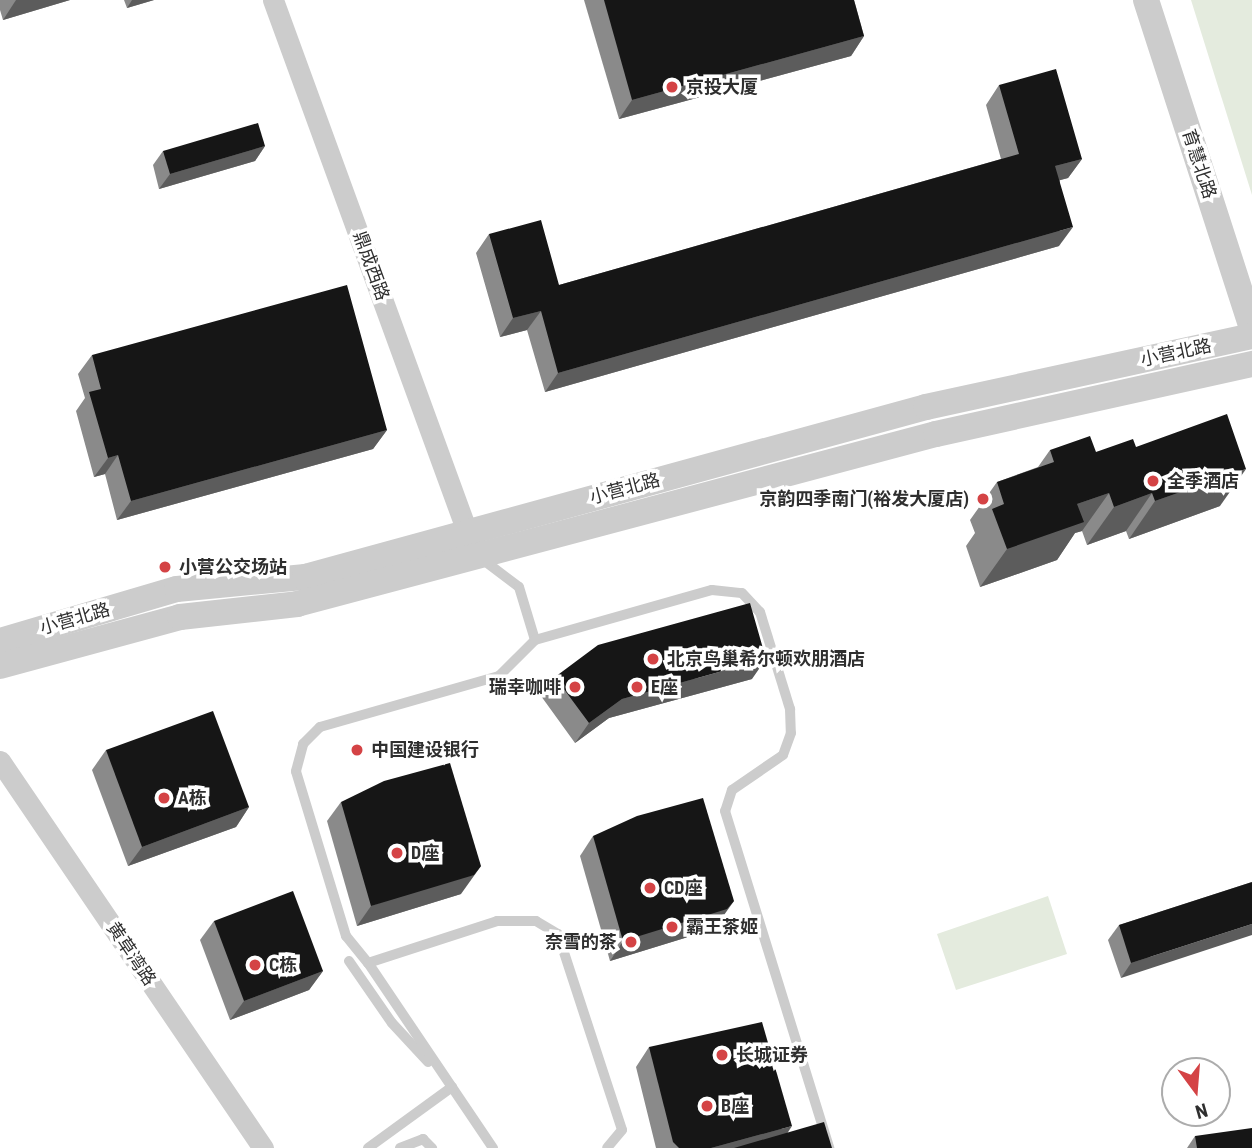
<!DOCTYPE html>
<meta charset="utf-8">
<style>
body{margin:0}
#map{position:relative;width:1252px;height:1148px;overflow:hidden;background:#fff;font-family:"Roboto Condensed","Noto Sans SC",sans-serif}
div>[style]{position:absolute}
.green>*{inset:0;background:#e4ebde}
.service>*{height:10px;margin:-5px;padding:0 5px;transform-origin:5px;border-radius:5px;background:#ccc}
.minor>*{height:21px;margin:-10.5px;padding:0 10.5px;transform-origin:10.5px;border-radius:10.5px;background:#ccc}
.tertiary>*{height:26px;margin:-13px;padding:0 13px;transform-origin:13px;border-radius:13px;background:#ccc}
.wall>*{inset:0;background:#8a8a8a}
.shaded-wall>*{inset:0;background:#5c5c5c}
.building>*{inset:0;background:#161616}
.dots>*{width:19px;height:19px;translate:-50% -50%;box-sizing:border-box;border:4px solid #fff;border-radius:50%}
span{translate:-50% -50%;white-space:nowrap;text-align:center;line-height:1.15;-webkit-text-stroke:7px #fff;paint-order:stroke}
.poi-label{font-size:18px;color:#2f2f2f;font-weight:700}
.left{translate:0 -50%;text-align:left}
.right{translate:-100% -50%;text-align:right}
.street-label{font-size:18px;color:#2f2f2f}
.north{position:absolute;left:1161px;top:1057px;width:70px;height:70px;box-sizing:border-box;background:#fff;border:2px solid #acacac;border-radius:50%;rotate:164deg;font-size:19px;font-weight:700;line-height:28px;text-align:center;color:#2f2f2f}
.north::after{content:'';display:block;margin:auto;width:24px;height:32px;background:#d44345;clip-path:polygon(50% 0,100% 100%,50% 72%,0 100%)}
</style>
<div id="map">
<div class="green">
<div style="clip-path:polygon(1191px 0,1252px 0,1252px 195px)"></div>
<div style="clip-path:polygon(1048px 896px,1067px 954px,956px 990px,937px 934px)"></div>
</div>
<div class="service">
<div style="left:482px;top:559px;width:46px;rotate:37.1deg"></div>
<div style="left:519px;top:587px;width:55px;rotate:73.2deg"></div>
<div style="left:349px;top:961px;width:75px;rotate:55.3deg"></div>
<div style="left:392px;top:1023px;width:53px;rotate:47.3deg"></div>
<div style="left:368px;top:963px;width:35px;rotate:-129deg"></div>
<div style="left:346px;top:936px;width:172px;rotate:-106.9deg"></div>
<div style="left:296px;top:771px;width:28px;rotate:-75deg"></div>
<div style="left:303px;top:744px;width:24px;rotate:-45deg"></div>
<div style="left:320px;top:727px;width:186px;rotate:-15.9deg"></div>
<div style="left:499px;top:676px;width:51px;rotate:-45deg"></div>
<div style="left:535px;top:640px;width:184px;rotate:-15.8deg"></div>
<div style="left:712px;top:590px;width:30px;rotate:6deg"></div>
<div style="left:742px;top:593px;width:26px;rotate:47deg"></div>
<div style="left:760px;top:612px;width:102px;rotate:72.8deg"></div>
<div style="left:790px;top:709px;width:24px;rotate:88deg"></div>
<div style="left:791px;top:733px;width:23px;rotate:110deg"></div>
<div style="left:783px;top:755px;width:62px;rotate:145.5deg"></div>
<div style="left:732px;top:790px;width:22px;rotate:108deg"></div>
<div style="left:725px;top:811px;width:353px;rotate:72.8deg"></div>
<div style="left:368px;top:1148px;width:104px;rotate:-36deg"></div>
<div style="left:400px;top:1148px;width:25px;rotate:-21deg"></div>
<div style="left:423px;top:1139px;width:13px;rotate:45deg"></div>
<div style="left:493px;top:1148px;width:223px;rotate:-124deg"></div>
<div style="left:368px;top:963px;width:136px;rotate:-18deg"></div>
<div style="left:497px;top:921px;width:39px"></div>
<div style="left:536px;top:921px;width:26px;rotate:31deg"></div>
<div style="left:558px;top:934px;width:206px;rotate:71.9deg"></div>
<div style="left:622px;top:1130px;width:23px;rotate:130deg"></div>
</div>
<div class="minor">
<div style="left:273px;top:0;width:583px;rotate:69.95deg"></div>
<div style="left:0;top:761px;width:468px;rotate:55.8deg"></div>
</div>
<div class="tertiary">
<div style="left:1146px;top:0;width:345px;rotate:72.1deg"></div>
<div style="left:0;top:641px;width:184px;rotate:-16.4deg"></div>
<div style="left:177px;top:589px;width:129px;rotate:-5.4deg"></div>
<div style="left:305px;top:577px;width:644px;rotate:-15.31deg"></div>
<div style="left:926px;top:407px;width:334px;rotate:-12.3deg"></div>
<div style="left:0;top:666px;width:187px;rotate:-15.2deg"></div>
<div style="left:180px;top:617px;width:118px;rotate:-6.3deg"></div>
<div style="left:297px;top:604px;width:661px;rotate:-14.9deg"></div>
<div style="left:936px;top:434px;width:324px;rotate:-12.5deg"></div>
</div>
<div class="wall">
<div style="clip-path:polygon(0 0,70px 0,3px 20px,0 10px)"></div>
<div style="clip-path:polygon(124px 0,154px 0,127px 8px)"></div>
<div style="clip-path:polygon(584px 0,854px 0,864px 36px,851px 56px,619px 119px)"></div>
<div style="clip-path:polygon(999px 85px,1082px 159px,1068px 178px,1060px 180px,1059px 246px,545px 392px,527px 330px,500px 337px,476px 253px,489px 234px,559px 285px,1001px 159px,986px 105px)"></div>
<div style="clip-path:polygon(265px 146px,255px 161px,159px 189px,153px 165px,163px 151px)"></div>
<div style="clip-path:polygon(92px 355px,387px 430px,373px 449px,117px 520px,105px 474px,94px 477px,76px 411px,85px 398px,78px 374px)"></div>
<div style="clip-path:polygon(1136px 447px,1220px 506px,1129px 539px,1126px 531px,1087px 545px,1082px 531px,1075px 533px,1057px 560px,980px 587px,966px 546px,975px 533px,970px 520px,997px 482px,1038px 467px,1050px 450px,1096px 452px)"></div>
<div style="clip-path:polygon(555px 677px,752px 679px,609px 718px,575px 743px,541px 696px)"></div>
<div style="clip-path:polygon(106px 750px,249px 807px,236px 827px,128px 866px,92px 770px)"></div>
<div style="clip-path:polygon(341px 802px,461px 894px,357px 926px,327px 821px)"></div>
<div style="clip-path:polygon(593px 836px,714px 929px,610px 961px,580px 856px)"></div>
<div style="clip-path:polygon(1252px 882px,1121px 978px,1108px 940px,1119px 925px)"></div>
<div style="clip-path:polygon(214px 921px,323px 971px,309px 990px,230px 1020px,200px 940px)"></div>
<div style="clip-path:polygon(649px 1047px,788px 1133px,832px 1148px,656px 1148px,636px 1067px)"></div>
<div style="clip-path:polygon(1195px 1136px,1252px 1148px,1187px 1148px)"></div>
</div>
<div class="shaded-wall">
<div style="clip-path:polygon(16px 0,70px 0,3px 20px)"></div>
<div style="clip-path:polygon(132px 0,154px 0,127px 8px)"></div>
<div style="clip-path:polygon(864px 36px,851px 56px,619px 119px,632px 100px)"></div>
<div style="clip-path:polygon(265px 146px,255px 161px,159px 189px,170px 174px)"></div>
<div style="clip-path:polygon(1082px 159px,1068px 178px,1042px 185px,1055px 166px)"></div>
<div style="clip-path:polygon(1073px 227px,1059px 246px,545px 392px,558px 373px)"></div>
<div style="clip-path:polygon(541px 311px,527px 330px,500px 337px,513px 318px)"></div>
<div style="clip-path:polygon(387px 430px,373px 449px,117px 520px,131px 501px)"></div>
<div style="clip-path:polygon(118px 455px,105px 474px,94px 477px,108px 458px)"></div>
<div style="clip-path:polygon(1246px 469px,1220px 506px,1129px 539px,1155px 501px)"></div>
<div style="clip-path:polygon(1109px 493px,1082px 531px,1075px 533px,1057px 560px,980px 587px,1007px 549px,1077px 504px)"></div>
<div style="clip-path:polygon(1152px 493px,1126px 531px,1087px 545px,1114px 507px)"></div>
<div style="clip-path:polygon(766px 659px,752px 679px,609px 718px,575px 743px,589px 723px,622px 699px)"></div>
<div style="clip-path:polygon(249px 807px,236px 827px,128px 866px,142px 847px)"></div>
<div style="clip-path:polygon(481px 866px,461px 894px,357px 926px,371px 906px)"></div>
<div style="clip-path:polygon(734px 901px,714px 929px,610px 961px,623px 941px)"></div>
<div style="clip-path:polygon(1252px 924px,1252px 935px,1121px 978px,1131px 963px)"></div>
<div style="clip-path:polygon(323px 971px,309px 990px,230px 1020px,244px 1001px)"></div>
<div style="clip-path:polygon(792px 1126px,779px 1146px,770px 1148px,711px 1148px)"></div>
</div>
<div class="building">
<div style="clip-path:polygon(604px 0,854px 0,864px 36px,632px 100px)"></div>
<div style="clip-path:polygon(1056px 69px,1082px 159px,1055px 166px,1073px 227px,558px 373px,541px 311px,513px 318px,489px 234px,541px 220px,559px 285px,1019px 154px,999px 85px)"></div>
<div style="clip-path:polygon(258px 123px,265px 146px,170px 174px,163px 151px)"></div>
<div style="clip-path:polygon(347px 285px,387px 430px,131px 501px,118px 455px,108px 458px,89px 392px,101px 389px,92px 355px)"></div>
<div style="clip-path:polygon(1227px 414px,1246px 469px,1155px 501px,1152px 493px,1114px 507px,1109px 493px,1077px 504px,1084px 522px,1007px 549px,992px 509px,1004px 504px,997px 482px,1054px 462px,1050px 450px,1090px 436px,1096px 452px,1133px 439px,1136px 447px)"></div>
<div style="clip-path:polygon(750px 603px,766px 659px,622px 699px,589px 723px,555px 677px,598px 645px)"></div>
<div style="clip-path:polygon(213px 711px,249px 807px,142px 847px,106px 750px)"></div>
<div style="clip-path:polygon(450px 763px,481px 866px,474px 875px,371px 906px,341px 802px,384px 781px)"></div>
<div style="clip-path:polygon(703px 798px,734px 901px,727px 909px,623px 941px,593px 836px,637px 816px)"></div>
<div style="clip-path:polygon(1252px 882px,1252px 924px,1131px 963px,1119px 925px)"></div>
<div style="clip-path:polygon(293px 891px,323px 971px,244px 1001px,214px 921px)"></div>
<div style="clip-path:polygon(762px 1022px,792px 1126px,711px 1148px,679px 1148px,673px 1142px,649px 1047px)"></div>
<div style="clip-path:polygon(824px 1122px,832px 1148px,734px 1148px)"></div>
<div style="clip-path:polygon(1252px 1128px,1252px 1148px,1197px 1148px,1195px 1136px)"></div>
</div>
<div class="dots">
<div style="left:672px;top:87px;background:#d44345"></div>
<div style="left:1153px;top:481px;background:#d44345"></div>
<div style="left:983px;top:499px;background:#d44345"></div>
<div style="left:165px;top:567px;background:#d44345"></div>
<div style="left:653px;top:659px;background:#d44345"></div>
<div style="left:575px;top:687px;background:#d44345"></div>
<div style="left:637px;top:687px;background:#d44345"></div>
<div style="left:357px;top:750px;background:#d44345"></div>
<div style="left:164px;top:798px;background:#d44345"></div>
<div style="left:397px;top:853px;background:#d44345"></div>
<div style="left:650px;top:888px;background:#d44345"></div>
<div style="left:672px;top:927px;background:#d44345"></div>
<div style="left:631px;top:942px;background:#d44345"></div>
<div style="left:255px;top:965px;background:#d44345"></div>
<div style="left:722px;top:1055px;background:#d44345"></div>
<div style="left:707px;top:1106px;background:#d44345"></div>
</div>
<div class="poi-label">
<span class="left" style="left:686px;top:87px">京投大厦</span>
<span class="left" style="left:1167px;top:481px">全季酒店</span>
<span class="right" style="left:969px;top:499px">京韵四季南门(裕发大厦店)</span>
<span class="left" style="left:179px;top:567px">小营公交场站</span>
<span class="left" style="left:667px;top:659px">北京鸟巢希尔顿欢朋酒店</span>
<span class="right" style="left:561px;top:687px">瑞幸咖啡</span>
<span class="left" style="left:651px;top:687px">E座</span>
<span class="left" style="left:371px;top:750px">中国建设银行</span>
<span class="left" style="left:178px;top:798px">A栋</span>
<span class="left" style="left:411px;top:853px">D座</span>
<span class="left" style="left:664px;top:888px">CD座</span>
<span class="left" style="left:686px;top:927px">霸王茶姬</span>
<span class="right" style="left:617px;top:942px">奈雪的茶</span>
<span class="left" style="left:269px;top:965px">C栋</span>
<span class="left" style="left:736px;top:1055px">长城证券</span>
<span class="left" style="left:721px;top:1106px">B座</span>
</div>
<div class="street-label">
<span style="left:1199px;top:164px;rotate:72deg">育慧北路</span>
<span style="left:371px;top:266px;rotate:70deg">鼎成西路</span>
<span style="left:1176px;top:353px;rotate:-12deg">小营北路</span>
<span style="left:625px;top:489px;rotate:-15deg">小营北路</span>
<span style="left:75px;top:619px;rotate:-16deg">小营北路</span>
<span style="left:131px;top:954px;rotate:56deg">黄草湾路</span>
</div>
<div class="north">N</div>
</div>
